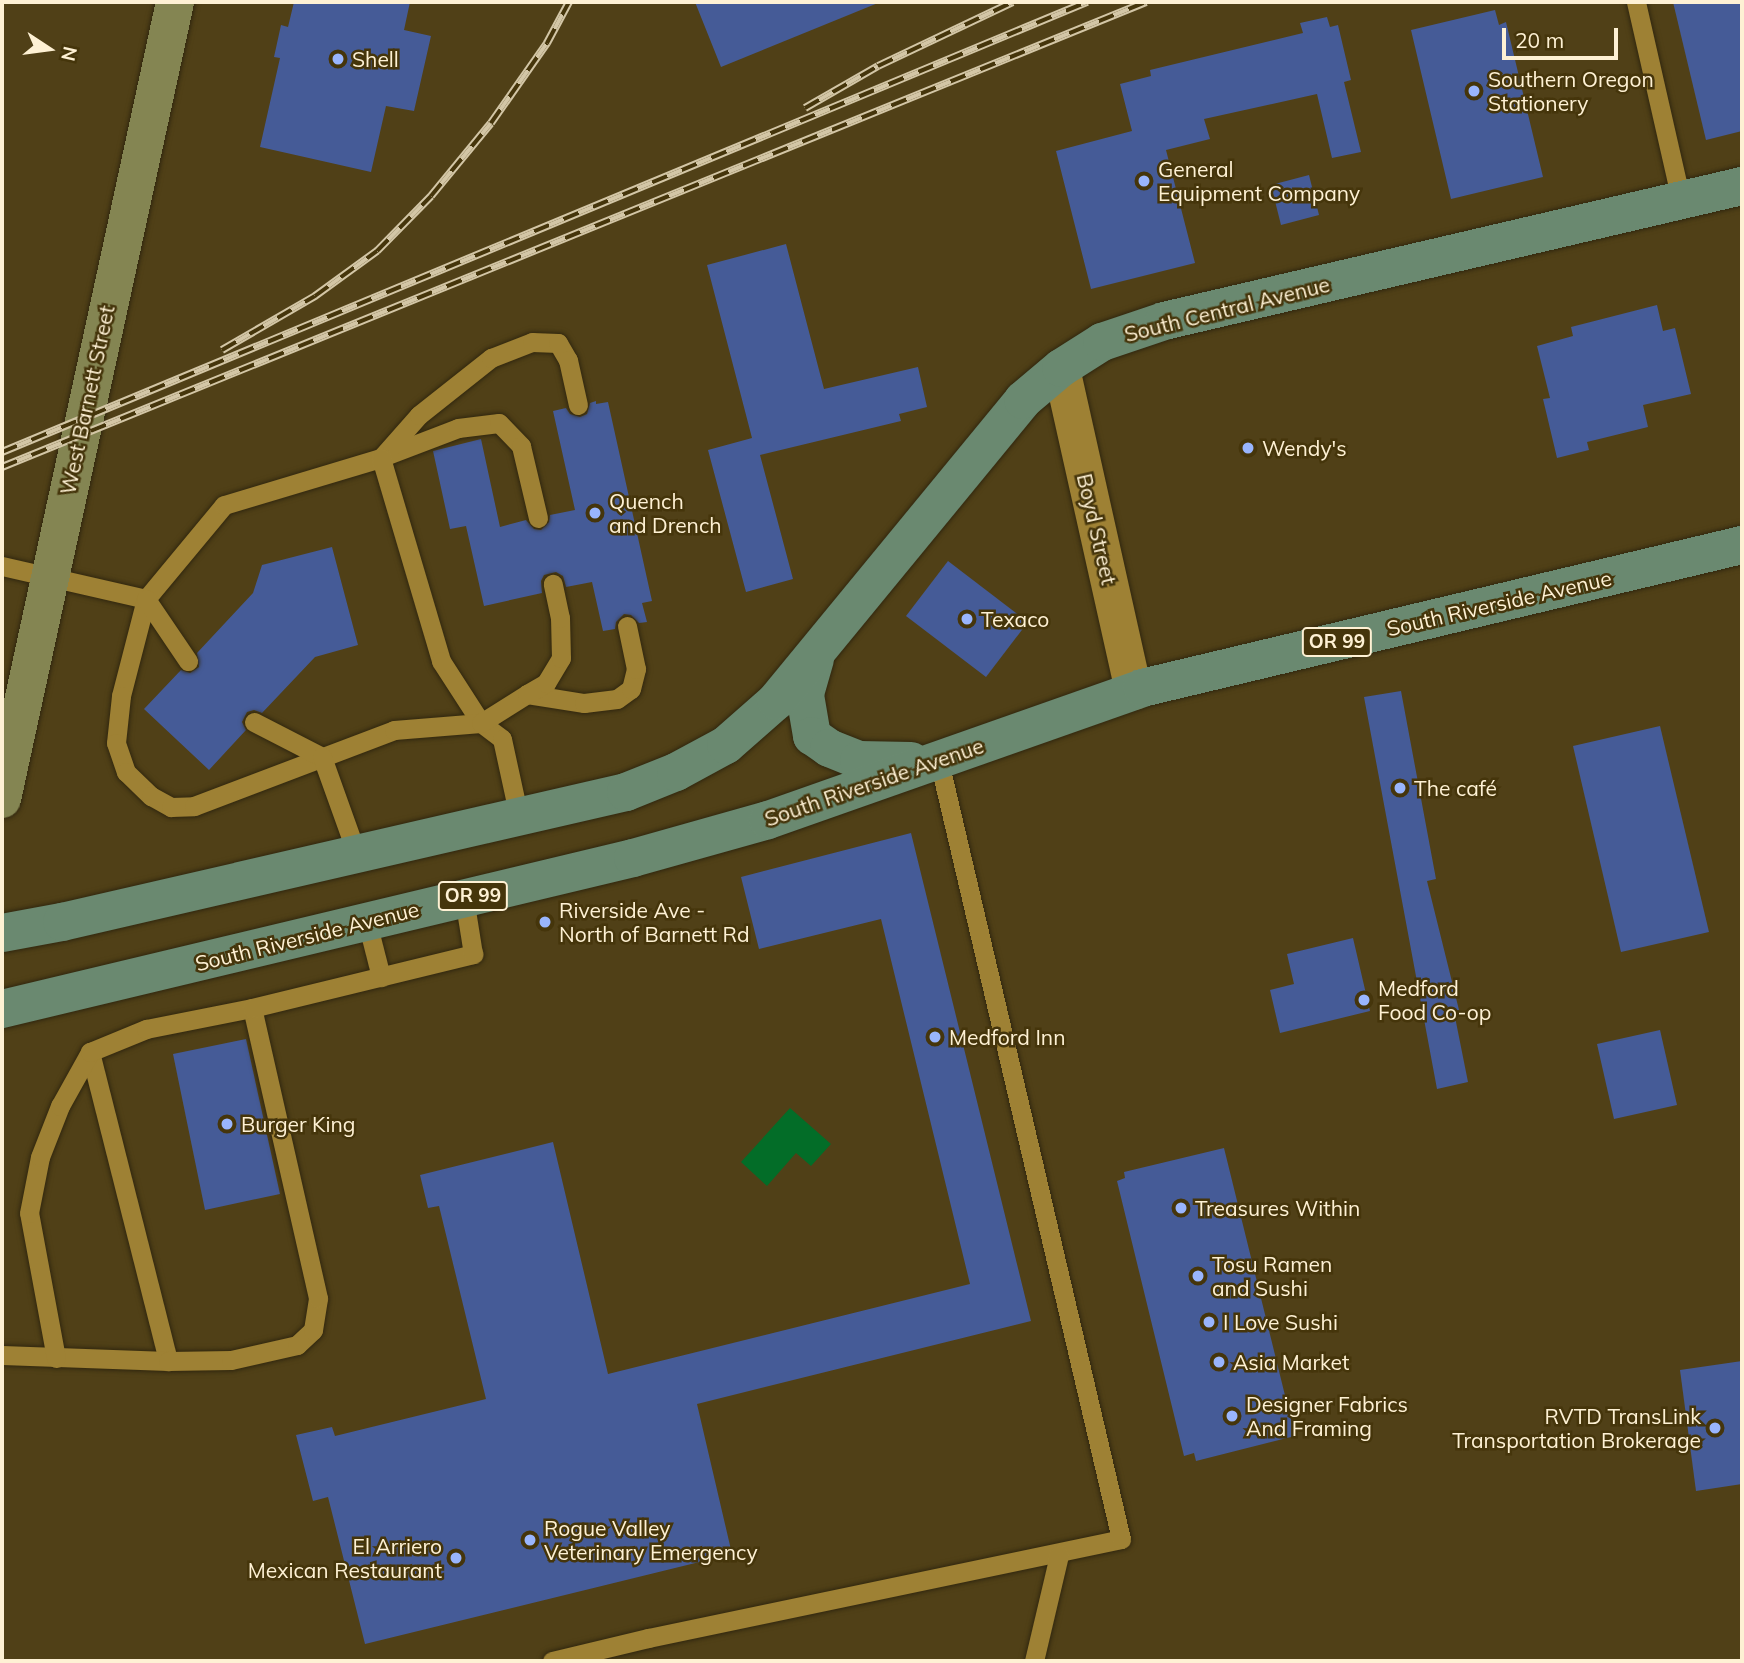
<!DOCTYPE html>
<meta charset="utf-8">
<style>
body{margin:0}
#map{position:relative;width:1744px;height:1663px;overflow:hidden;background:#504017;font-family:Mulish,sans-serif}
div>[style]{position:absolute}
.water>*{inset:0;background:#036d28}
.building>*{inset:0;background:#455b97}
.roads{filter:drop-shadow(0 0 2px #31270f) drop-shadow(0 0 2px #31270f)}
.lane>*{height:19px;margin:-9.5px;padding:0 9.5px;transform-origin:9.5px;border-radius:9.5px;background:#9e8134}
.street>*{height:37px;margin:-18.5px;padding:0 18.5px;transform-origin:18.5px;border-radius:18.5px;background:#9e8134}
.secondary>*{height:38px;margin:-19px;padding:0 19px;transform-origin:19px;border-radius:19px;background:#848552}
.primary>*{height:38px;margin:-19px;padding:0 19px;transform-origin:19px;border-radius:19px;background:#6a8970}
.rail>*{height:8px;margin-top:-4px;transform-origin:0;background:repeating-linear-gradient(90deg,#45350b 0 16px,#d3c6a6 0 32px);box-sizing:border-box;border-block:2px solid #d3c6a6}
.dots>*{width:19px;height:19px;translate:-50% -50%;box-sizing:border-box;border:4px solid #45350b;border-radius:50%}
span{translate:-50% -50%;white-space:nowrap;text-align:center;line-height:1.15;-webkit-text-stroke:5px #45350b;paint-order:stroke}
.shield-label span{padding:2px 5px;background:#45350b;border:2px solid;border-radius:5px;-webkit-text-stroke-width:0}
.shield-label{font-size:19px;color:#fef1d4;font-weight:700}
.poi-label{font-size:21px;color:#fef1d4}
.left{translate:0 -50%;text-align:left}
.right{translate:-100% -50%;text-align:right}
.street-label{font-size:21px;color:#fef1d4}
.frame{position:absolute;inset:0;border:4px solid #fef1d4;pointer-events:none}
.north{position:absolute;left:14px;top:14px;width:70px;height:70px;-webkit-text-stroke:5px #45350b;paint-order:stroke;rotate:103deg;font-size:19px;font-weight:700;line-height:28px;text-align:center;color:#fef1d4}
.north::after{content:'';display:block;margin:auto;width:24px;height:32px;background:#fef1d4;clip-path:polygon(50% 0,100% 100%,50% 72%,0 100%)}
.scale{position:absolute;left:1502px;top:28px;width:116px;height:32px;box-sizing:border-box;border:4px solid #fef1d4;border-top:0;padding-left:9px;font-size:21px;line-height:24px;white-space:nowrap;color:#fef1d4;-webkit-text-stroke:5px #45350b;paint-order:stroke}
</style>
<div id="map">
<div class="water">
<div style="clip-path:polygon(790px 1108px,831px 1144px,811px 1166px,796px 1153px,767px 1186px,741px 1162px)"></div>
</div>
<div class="building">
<div style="clip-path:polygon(294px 2px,410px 2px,404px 30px,431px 36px,414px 111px,386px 106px,371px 172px,260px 147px,280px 58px,274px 57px,281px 25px,288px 27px)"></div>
<div style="clip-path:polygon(695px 2px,877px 2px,878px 3px,721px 67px)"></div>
<div style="clip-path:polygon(1673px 2px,1742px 2px,1742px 131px,1706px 140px)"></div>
<div style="clip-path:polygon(1495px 10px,1499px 25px,1506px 22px,1543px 177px,1451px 199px,1411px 30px)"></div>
<div style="clip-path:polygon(1327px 17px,1330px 27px,1338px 25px,1351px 80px,1344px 82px,1361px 152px,1332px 158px,1317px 94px,1204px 119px,1210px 139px,1166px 150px,1195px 263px,1091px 289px,1056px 151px,1132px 131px,1120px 84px,1151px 76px,1150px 70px,1303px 33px,1300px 23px)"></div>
<div style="clip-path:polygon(1309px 175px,1319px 215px,1281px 225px,1271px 185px)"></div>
<div style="clip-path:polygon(786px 244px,824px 389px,918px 367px,927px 407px,899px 414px,901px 421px,760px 455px,793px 579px,746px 592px,708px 450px,752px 438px,707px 265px)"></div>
<div style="clip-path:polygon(1657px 305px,1663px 331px,1675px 328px,1691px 394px,1643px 405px,1648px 427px,1587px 442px,1589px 450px,1557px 458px,1543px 399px,1550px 398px,1537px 346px,1573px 336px,1571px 327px)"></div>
<div style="clip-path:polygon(596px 401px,596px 404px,608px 402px,652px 601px,642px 603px,647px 622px,639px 623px,631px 615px,624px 614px,616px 622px,615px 629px,603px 631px,592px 582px,566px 587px,563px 576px,556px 572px,544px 575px,541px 581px,542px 593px,484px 606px,466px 526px,450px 529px,433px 451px,481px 439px,500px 527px,526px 520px,534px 529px,541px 530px,549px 522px,550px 515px,575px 510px,553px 411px,566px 408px,570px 414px,580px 417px,587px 414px,590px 403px)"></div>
<div style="clip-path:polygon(332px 547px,358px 645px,315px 657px,262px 713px,254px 710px,247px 712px,242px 722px,246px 730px,209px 770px,144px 709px,181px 670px,190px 673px,199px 667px,197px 653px,253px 593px,262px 565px)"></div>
<div style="clip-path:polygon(948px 561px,1028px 622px,986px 677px,906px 616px)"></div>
<div style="clip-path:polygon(1401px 691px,1436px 879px,1427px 881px,1459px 1010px,1454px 1012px,1468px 1082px,1437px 1089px,1364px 697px)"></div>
<div style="clip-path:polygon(1660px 726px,1709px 932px,1621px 952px,1573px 746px)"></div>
<div style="clip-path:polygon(911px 833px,1031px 1321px,697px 1404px,732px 1554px,365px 1644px,328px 1497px,313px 1501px,296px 1435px,332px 1427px,335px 1436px,486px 1399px,439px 1206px,428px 1208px,420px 1175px,553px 1142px,608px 1374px,970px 1284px,881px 919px,759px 949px,741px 877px)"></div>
<div style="clip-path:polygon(1353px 938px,1370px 1011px,1280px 1033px,1270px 990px,1294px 984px,1287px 954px)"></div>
<div style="clip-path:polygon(1660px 1030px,1677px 1105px,1614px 1119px,1597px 1044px)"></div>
<div style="clip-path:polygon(246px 1039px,280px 1194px,205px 1210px,173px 1054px)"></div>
<div style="clip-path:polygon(1224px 1148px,1295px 1436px,1196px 1461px,1194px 1453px,1184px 1456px,1117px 1181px,1125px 1178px,1124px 1172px)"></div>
<div style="clip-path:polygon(1742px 1361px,1742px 1484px,1696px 1491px,1680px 1370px)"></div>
</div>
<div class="roads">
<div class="lane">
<div style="left:1636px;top:2px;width:203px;rotate:77.2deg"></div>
<div style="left:385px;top:456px;width:78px;rotate:-21deg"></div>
<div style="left:458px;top:428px;width:41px;rotate:-7deg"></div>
<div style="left:499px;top:423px;width:32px;rotate:46deg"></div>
<div style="left:521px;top:446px;width:74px;rotate:76.7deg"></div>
<div style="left:381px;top:458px;width:57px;rotate:-48.5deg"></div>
<div style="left:419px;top:415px;width:92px;rotate:-38.4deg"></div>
<div style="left:491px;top:358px;width:44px;rotate:-21.3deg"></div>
<div style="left:532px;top:342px;width:26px;rotate:2deg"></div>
<div style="left:558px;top:343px;width:20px;rotate:60deg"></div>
<div style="left:568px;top:360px;width:46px;rotate:77.5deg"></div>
<div style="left:2px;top:566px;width:148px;rotate:12.9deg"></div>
<div style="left:146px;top:599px;width:122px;rotate:-50.3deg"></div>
<div style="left:224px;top:505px;width:164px;rotate:-16.7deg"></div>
<div style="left:381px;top:458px;width:212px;rotate:73.5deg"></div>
<div style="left:441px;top:661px;width:74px;rotate:57.2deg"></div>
<div style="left:481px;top:723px;width:26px;rotate:37deg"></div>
<div style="left:502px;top:739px;width:80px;rotate:77.7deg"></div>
<div style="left:146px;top:599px;width:100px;rotate:104.5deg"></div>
<div style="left:121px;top:696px;width:47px;rotate:96.1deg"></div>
<div style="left:116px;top:743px;width:31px;rotate:71deg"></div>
<div style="left:126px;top:772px;width:35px;rotate:44deg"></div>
<div style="left:151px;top:796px;width:23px;rotate:29deg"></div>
<div style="left:171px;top:807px;width:23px;rotate:-2deg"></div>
<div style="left:194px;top:806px;width:214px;rotate:-20.8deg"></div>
<div style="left:394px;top:730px;width:87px;rotate:-4.6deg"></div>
<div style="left:481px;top:723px;width:54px;rotate:-32.2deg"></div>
<div style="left:527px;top:694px;width:58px;rotate:9deg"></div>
<div style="left:584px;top:703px;width:33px;rotate:-7deg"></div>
<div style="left:617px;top:699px;width:17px;rotate:-36deg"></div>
<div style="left:631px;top:689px;width:21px;rotate:-76deg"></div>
<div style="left:636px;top:669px;width:44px;rotate:-101.8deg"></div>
<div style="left:146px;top:599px;width:75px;rotate:55.9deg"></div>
<div style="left:527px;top:694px;width:22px;rotate:-30deg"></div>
<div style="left:546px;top:683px;width:29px;rotate:-59deg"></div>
<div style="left:561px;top:658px;width:40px;rotate:-91.4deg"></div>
<div style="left:560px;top:618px;width:35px;rotate:-102deg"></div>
<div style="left:254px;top:722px;width:76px;rotate:27.2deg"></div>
<div style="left:322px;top:757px;width:104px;rotate:70.3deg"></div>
<div style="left:367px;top:922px;width:57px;rotate:75.7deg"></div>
<div style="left:90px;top:1052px;width:319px;rotate:75.8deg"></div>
<div style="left:2px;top:1355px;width:166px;rotate:2.1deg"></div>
<div style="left:168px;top:1361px;width:63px;rotate:-0.9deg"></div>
<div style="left:231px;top:1360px;width:68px;rotate:-12.8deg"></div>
<div style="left:297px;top:1345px;width:22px;rotate:-43deg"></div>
<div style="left:313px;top:1330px;width:32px;rotate:-81deg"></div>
<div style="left:318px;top:1298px;width:297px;rotate:-102.8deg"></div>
<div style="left:56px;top:1358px;width:147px;rotate:-100.5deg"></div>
<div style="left:29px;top:1213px;width:57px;rotate:-78.9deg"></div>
<div style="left:40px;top:1157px;width:55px;rotate:-68.6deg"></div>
<div style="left:60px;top:1106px;width:62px;rotate:-60.9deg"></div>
<div style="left:90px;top:1052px;width:61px;rotate:-22.3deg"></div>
<div style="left:146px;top:1029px;width:108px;rotate:-11.2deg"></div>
<div style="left:252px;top:1008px;width:228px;rotate:-13.7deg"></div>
<div style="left:473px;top:954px;width:57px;rotate:-99.1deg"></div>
<div style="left:552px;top:1661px;width:99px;rotate:-13.5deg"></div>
<div style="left:648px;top:1638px;width:483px;rotate:-11.8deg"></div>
<div style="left:1121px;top:1539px;width:799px;rotate:-103.17deg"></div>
<div style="left:1034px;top:1661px;width:109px;rotate:-76.7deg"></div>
</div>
<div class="street">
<div style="left:1061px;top:368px;width:331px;rotate:77.4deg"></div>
</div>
<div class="secondary">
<div style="left:2px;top:799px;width:816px;rotate:-77.75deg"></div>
</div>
<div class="primary">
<div style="left:815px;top:659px;width:37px;rotate:106deg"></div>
<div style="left:805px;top:695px;width:42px;rotate:80.3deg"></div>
<div style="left:812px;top:736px;width:21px;rotate:35deg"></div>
<div style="left:829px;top:748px;width:32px;rotate:22deg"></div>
<div style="left:859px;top:760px;width:52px;rotate:1.1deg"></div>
<div style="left:2px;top:933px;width:61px;rotate:-10.4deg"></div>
<div style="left:62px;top:922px;width:579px;rotate:-12.98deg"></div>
<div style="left:626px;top:792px;width:54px;rotate:-21.8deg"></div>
<div style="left:676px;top:772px;width:57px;rotate:-28.4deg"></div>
<div style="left:726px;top:745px;width:67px;rotate:-41.3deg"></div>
<div style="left:776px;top:701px;width:389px;rotate:-50.6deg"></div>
<div style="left:1023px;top:400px;width:50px;rotate:-40.1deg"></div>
<div style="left:1061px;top:368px;width:49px;rotate:-32.4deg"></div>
<div style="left:1102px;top:342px;width:65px;rotate:-18.7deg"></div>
<div style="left:1164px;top:321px;width:594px;rotate:-13.15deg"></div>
<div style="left:2px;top:1009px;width:649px;rotate:-13.46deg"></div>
<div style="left:633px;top:858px;width:140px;rotate:-15.7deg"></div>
<div style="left:768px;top:820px;width:397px;rotate:-19.4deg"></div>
<div style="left:1142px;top:688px;width:617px;rotate:-13.41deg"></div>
</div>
</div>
<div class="rail">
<div style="left:805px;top:108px;width:84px;rotate:-29.9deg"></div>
<div style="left:878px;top:66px;width:149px;rotate:-25.4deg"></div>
<div style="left:222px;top:350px;width:108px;rotate:-30.1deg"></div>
<div style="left:315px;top:296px;width:77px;rotate:-36deg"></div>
<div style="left:377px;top:251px;width:77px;rotate:-45.5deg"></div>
<div style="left:431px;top:196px;width:94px;rotate:-50.6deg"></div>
<div style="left:491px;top:123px;width:98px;rotate:-55deg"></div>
<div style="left:547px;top:43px;width:47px;rotate:-61.8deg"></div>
<div style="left:2px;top:452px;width:1175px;rotate:-22.53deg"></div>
<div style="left:2px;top:467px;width:1235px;rotate:-22.12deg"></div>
</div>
<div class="dots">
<div style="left:338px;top:59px;background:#99b5fd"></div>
<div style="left:1474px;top:91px;background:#99b5fd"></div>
<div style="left:1144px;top:181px;background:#99b5fd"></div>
<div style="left:1248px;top:448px;background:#99b5fd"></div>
<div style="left:595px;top:513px;background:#99b5fd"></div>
<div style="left:967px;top:619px;background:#99b5fd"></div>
<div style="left:1400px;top:788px;background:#99b5fd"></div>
<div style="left:545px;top:922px;background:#99b5fd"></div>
<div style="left:1364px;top:1000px;background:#99b5fd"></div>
<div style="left:935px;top:1037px;background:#99b5fd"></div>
<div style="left:227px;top:1124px;background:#99b5fd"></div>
<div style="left:1181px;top:1208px;background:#99b5fd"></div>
<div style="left:1198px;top:1276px;background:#99b5fd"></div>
<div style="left:1209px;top:1322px;background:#99b5fd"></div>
<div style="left:1219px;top:1362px;background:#99b5fd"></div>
<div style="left:1232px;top:1416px;background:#99b5fd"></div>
<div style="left:1715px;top:1428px;background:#99b5fd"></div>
<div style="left:530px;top:1540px;background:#99b5fd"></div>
<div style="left:456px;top:1558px;background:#99b5fd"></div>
</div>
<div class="shield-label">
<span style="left:1337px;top:642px">OR 99</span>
<span style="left:473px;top:896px">OR 99</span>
</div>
<div class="poi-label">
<span class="left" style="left:352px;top:59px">Shell</span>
<span class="left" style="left:1488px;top:91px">Southern Oregon<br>Stationery</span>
<span class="left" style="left:1158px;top:181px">General<br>Equipment Company</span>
<span class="left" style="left:1262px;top:448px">Wendy's</span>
<span class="left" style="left:609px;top:513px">Quench<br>and Drench</span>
<span class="left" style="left:981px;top:619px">Texaco</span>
<span class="left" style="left:1414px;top:788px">The café</span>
<span class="left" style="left:559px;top:922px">Riverside Ave -<br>North of Barnett Rd</span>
<span class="left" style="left:1378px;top:1000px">Medford<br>Food Co-op</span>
<span class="left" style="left:949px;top:1037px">Medford Inn</span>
<span class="left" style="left:241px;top:1124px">Burger King</span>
<span class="left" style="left:1195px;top:1208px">Treasures Within</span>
<span class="left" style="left:1212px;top:1276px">Tosu Ramen<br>and Sushi</span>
<span class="left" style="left:1223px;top:1322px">I Love Sushi</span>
<span class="left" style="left:1233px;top:1362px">Asia Market</span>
<span class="left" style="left:1246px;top:1416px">Designer Fabrics<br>And Framing</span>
<span class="right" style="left:1701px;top:1428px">RVTD TransLink<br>Transportation Brokerage</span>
<span class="left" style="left:544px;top:1540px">Rogue Valley<br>Veterinary Emergency</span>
<span class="right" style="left:442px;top:1558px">El Arriero<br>Mexican Restaurant</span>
</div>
<div class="street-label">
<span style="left:1227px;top:309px;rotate:-14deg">South Central Avenue</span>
<span style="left:87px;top:400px;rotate:-78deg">West Barnett Street</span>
<span style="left:1097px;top:529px;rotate:77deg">Boyd Street</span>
<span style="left:1499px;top:603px;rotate:-13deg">South Riverside Avenue</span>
<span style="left:874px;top:782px;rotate:-19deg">South Riverside Avenue</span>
<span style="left:307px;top:936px;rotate:-14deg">South Riverside Avenue</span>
</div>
<div class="frame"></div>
<div class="north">N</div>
<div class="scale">20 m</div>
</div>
